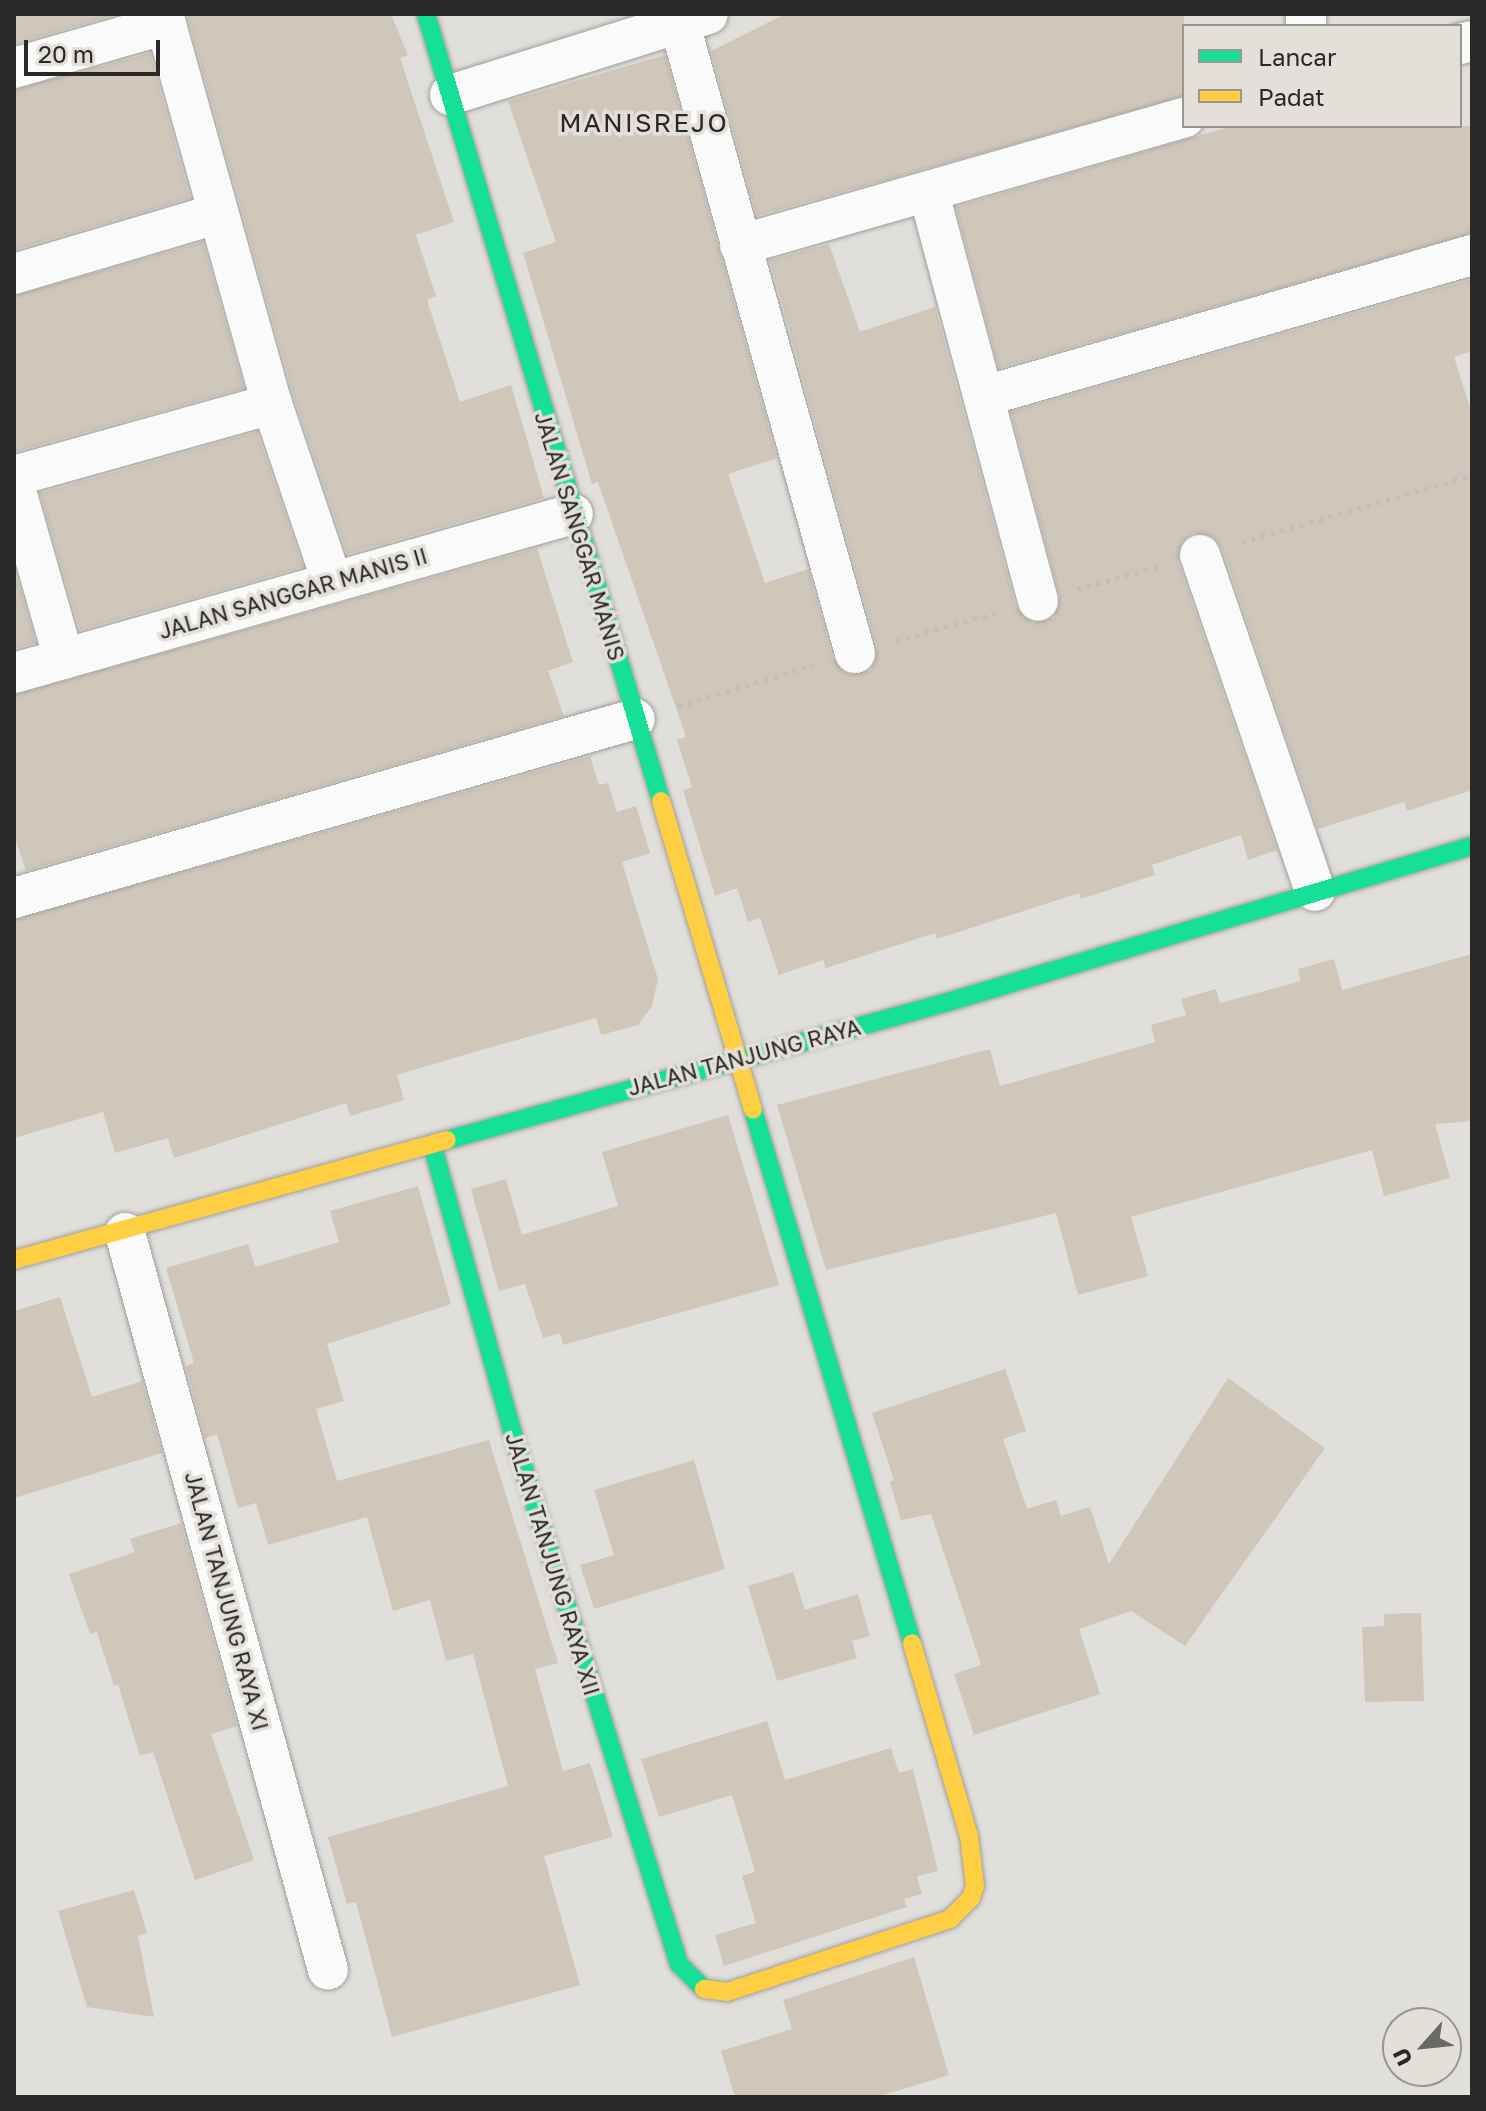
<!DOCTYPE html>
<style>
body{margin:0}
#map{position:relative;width:1486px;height:2111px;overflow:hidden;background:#e1dfdb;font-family:"Golos Text",sans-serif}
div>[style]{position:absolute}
.building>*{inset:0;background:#cfc7b9}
.path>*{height:5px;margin-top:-2.5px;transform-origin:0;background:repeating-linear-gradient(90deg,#bfbfbe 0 4px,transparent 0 10px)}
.roads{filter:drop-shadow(0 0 2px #a09e9b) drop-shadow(0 0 2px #a09e9b)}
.street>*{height:40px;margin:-20px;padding:0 20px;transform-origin:20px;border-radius:20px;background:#fafafa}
.fast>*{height:18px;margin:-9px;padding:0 9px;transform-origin:9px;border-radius:9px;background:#16e098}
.slow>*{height:18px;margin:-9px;padding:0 9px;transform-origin:9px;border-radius:9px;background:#ffcf43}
span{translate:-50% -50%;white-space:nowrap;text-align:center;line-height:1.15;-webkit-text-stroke:7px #e3e0d9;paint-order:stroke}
.street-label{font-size:22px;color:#2a2826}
.quarter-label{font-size:26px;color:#2a2826;letter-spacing:2px}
.frame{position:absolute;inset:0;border:16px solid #2a2826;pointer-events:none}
.legend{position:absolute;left:1182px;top:24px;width:280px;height:104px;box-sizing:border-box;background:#e3e0d9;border:2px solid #999691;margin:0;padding:10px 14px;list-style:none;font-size:24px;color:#2a2826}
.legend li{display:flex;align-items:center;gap:16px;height:40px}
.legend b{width:40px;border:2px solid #999691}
.north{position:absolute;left:1382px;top:2007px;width:80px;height:80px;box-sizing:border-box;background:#e3e0d9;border:2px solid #999691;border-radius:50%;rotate:243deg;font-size:22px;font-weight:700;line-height:32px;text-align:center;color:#2a2826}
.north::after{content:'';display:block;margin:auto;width:28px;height:36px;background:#6a6865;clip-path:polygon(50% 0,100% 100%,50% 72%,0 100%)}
.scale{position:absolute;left:24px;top:40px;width:136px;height:36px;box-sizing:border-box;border:4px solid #2a2826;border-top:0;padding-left:10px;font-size:24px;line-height:28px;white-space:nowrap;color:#2a2826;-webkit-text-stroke:6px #e3e0d9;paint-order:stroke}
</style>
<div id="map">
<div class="building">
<div style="clip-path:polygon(14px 14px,118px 14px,14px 44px)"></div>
<div style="clip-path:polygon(187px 14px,391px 14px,408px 55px,400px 58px,454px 222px,416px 235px,436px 296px,427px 300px,460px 402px,511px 385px,544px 498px,347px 554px,294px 397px)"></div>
<div style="clip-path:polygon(785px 14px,1184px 14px,1184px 96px,757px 216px,711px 51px)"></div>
<div style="clip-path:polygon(150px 53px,190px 198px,14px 250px,14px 90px)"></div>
<div style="clip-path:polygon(665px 55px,777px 458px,728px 474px,765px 583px,808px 569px,833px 659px,849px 675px,871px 670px,877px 647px,770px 260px,829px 244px,860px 332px,935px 307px,1016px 607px,1033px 623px,1054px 618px,1060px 596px,1011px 412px,1472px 279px,1472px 351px,1454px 357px,1472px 414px,1472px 790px,1407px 811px,1404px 802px,1318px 829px,1222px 548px,1214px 537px,1193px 533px,1182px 541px,1178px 562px,1277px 850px,1248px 860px,1241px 835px,1152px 865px,1155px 875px,1081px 899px,1079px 893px,937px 939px,935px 933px,826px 968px,823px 960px,779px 975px,760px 918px,748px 922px,737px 888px,715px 896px,683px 790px,692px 787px,677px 740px,686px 737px,598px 482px,592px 484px,523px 253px,556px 242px,508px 101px)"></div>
<div style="clip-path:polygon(1232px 126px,1472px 126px,1472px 233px,999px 368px,956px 207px)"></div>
<div style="clip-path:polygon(203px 242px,244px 388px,14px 452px,14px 296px)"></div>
<div style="clip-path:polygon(257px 432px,303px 567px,80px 630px,40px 493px)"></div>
<div style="clip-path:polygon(537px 548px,573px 662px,548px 671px,564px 716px,26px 871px,14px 835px,14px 695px)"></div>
<div style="clip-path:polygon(14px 568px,36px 643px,14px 649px)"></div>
<div style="clip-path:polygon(590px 756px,599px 785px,608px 783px,617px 812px,636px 806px,650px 853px,622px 862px,658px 979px,652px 1006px,638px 1025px,601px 1035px,596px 1018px,474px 1052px,397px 1075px,404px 1100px,350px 1116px,346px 1103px,174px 1158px,168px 1138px,115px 1153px,103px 1112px,14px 1138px,14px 920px)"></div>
<div style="clip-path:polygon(1472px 954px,1472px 1121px,1435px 1124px,1450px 1178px,1384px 1196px,1372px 1150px,1131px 1217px,1148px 1276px,1078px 1295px,1056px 1213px,826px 1270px,777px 1105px,990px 1049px,1000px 1086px,1155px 1042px,1151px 1025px,1186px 1015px,1181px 999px,1216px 989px,1220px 1003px,1301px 981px,1298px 969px,1334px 959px,1342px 990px)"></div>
<div style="clip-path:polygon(728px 1115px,779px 1285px,563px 1345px,560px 1333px,543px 1338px,525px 1284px,499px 1291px,471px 1189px,506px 1179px,522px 1235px,618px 1206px,602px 1152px)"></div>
<div style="clip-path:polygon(418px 1186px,451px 1304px,327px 1344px,344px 1401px,316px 1409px,337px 1481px,489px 1440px,558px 1663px,535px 1669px,563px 1771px,590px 1763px,613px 1837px,544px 1856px,580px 1985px,392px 2037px,356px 1902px,347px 1904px,328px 1837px,508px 1786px,473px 1654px,446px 1661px,430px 1600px,393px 1611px,367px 1517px,268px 1545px,256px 1503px,238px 1508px,217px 1434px,205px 1438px,186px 1366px,194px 1363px,166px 1268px,248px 1244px,255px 1267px,339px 1242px,330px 1211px)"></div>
<div style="clip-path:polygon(60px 1297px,92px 1397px,142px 1381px,162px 1453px,14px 1498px,14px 1311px)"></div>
<div style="clip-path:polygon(1005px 1369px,1026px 1431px,1003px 1439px,1027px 1509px,1056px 1500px,1061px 1516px,1090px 1507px,1109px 1564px,1228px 1378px,1325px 1448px,1185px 1646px,1131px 1611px,1079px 1629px,1100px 1694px,974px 1735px,954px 1674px,981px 1665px,931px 1514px,901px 1520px,890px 1482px,894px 1480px,872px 1413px)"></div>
<div style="clip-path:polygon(694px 1460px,725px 1569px,594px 1609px,580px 1565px,614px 1555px,594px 1490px)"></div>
<div style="clip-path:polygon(181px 1523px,237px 1726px,211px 1734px,254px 1860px,195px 1880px,153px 1752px,140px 1756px,118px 1684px,114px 1686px,97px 1632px,90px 1634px,69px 1574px,135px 1552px,130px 1539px)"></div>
<div style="clip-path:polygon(793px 1572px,805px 1610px,858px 1594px,870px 1636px,852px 1641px,857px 1658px,777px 1681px,748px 1586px)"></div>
<div style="clip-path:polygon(1421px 1613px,1424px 1701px,1365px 1702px,1362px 1627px,1384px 1626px,1384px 1614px)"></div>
<div style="clip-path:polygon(767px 1721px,785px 1780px,891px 1748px,899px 1773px,913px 1769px,938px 1871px,917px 1876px,922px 1894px,904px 1899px,907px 1907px,724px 1966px,715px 1935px,756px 1923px,742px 1876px,755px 1872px,732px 1795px,659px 1817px,641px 1759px)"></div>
<div style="clip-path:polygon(134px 1890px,147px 1933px,138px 1936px,154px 2017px,87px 2007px,58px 1911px)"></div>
<div style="clip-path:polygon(914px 1957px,949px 2075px,877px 2097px,735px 2097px,721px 2051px,792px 2029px,783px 2000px)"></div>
</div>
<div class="path">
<div style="left:1242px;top:542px;width:240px;rotate:-16.2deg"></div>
<div style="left:1077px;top:589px;width:86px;rotate:-15.5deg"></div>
<div style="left:896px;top:641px;width:106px;rotate:-15.9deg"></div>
<div style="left:678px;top:706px;width:142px;rotate:-16.8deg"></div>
</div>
<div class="roads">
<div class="street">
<div style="left:163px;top:14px;width:405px;rotate:74.4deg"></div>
<div style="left:272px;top:404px;width:187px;rotate:71.3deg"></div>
<div style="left:1306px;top:14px;width:12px;rotate:90deg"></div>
<div style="left:680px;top:25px;width:652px;rotate:74.43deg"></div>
<div style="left:1460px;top:44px;width:12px;rotate:-14deg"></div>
<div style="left:14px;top:68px;width:158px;rotate:-16.1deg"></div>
<div style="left:450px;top:95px;width:270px;rotate:-17.4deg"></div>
<div style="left:929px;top:194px;width:421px;rotate:75deg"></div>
<div style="left:740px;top:245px;width:462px;rotate:-16deg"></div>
<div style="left:14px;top:274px;width:212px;rotate:-16.5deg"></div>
<div style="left:985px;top:396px;width:507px;rotate:-16.15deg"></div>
<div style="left:14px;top:476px;width:268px;rotate:-15.6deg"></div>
<div style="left:14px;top:484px;width:182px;rotate:74.1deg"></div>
<div style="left:1200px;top:555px;width:355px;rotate:71.1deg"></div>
<div style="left:14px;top:673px;width:581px;rotate:-15.88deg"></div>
<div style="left:14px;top:898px;width:646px;rotate:-16.08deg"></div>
<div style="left:125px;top:1233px;width:764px;rotate:74.6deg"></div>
</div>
<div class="fast">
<div style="left:426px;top:14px;width:821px;rotate:73.37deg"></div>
<div style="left:753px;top:1110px;width:556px;rotate:73.39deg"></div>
<div style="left:447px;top:1140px;width:520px;rotate:-15.4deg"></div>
<div style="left:948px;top:1002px;width:547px;rotate:-16.58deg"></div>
<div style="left:432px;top:1144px;width:298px;rotate:74.4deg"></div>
<div style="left:512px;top:1431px;width:559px;rotate:72.6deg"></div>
<div style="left:679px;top:1964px;width:35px;rotate:45deg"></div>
</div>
<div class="slow">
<div style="left:661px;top:801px;width:322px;rotate:73.4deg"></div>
<div style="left:14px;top:1260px;width:449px;rotate:-15.5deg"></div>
<div style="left:704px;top:1989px;width:23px;rotate:7deg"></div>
<div style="left:727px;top:1992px;width:235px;rotate:-18.1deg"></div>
<div style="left:950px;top:1919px;width:30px;rotate:-45deg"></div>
<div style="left:971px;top:1898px;width:13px;rotate:-72deg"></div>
<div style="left:975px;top:1886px;width:50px;rotate:-96.8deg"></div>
<div style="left:969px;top:1836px;width:201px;rotate:-106.5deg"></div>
</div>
</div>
<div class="street-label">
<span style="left:580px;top:536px;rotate:73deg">JALAN SANGGAR MANIS</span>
<span style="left:293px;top:593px;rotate:-16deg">JALAN SANGGAR MANIS II</span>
<span style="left:744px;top:1057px;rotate:-15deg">JALAN TANJUNG RAYA</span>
<span style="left:553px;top:1564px;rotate:73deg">JALAN TANJUNG RAYA XII</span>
<span style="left:227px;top:1601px;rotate:75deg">JALAN TANJUNG RAYA XI</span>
</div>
<div class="quarter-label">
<span style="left:644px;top:123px">MANISREJO</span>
</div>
<div class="frame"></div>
<ul class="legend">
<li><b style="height:10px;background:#16e098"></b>Lancar</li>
<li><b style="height:10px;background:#ffcf43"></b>Padat</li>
</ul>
<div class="north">U</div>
<div class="scale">20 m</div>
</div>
